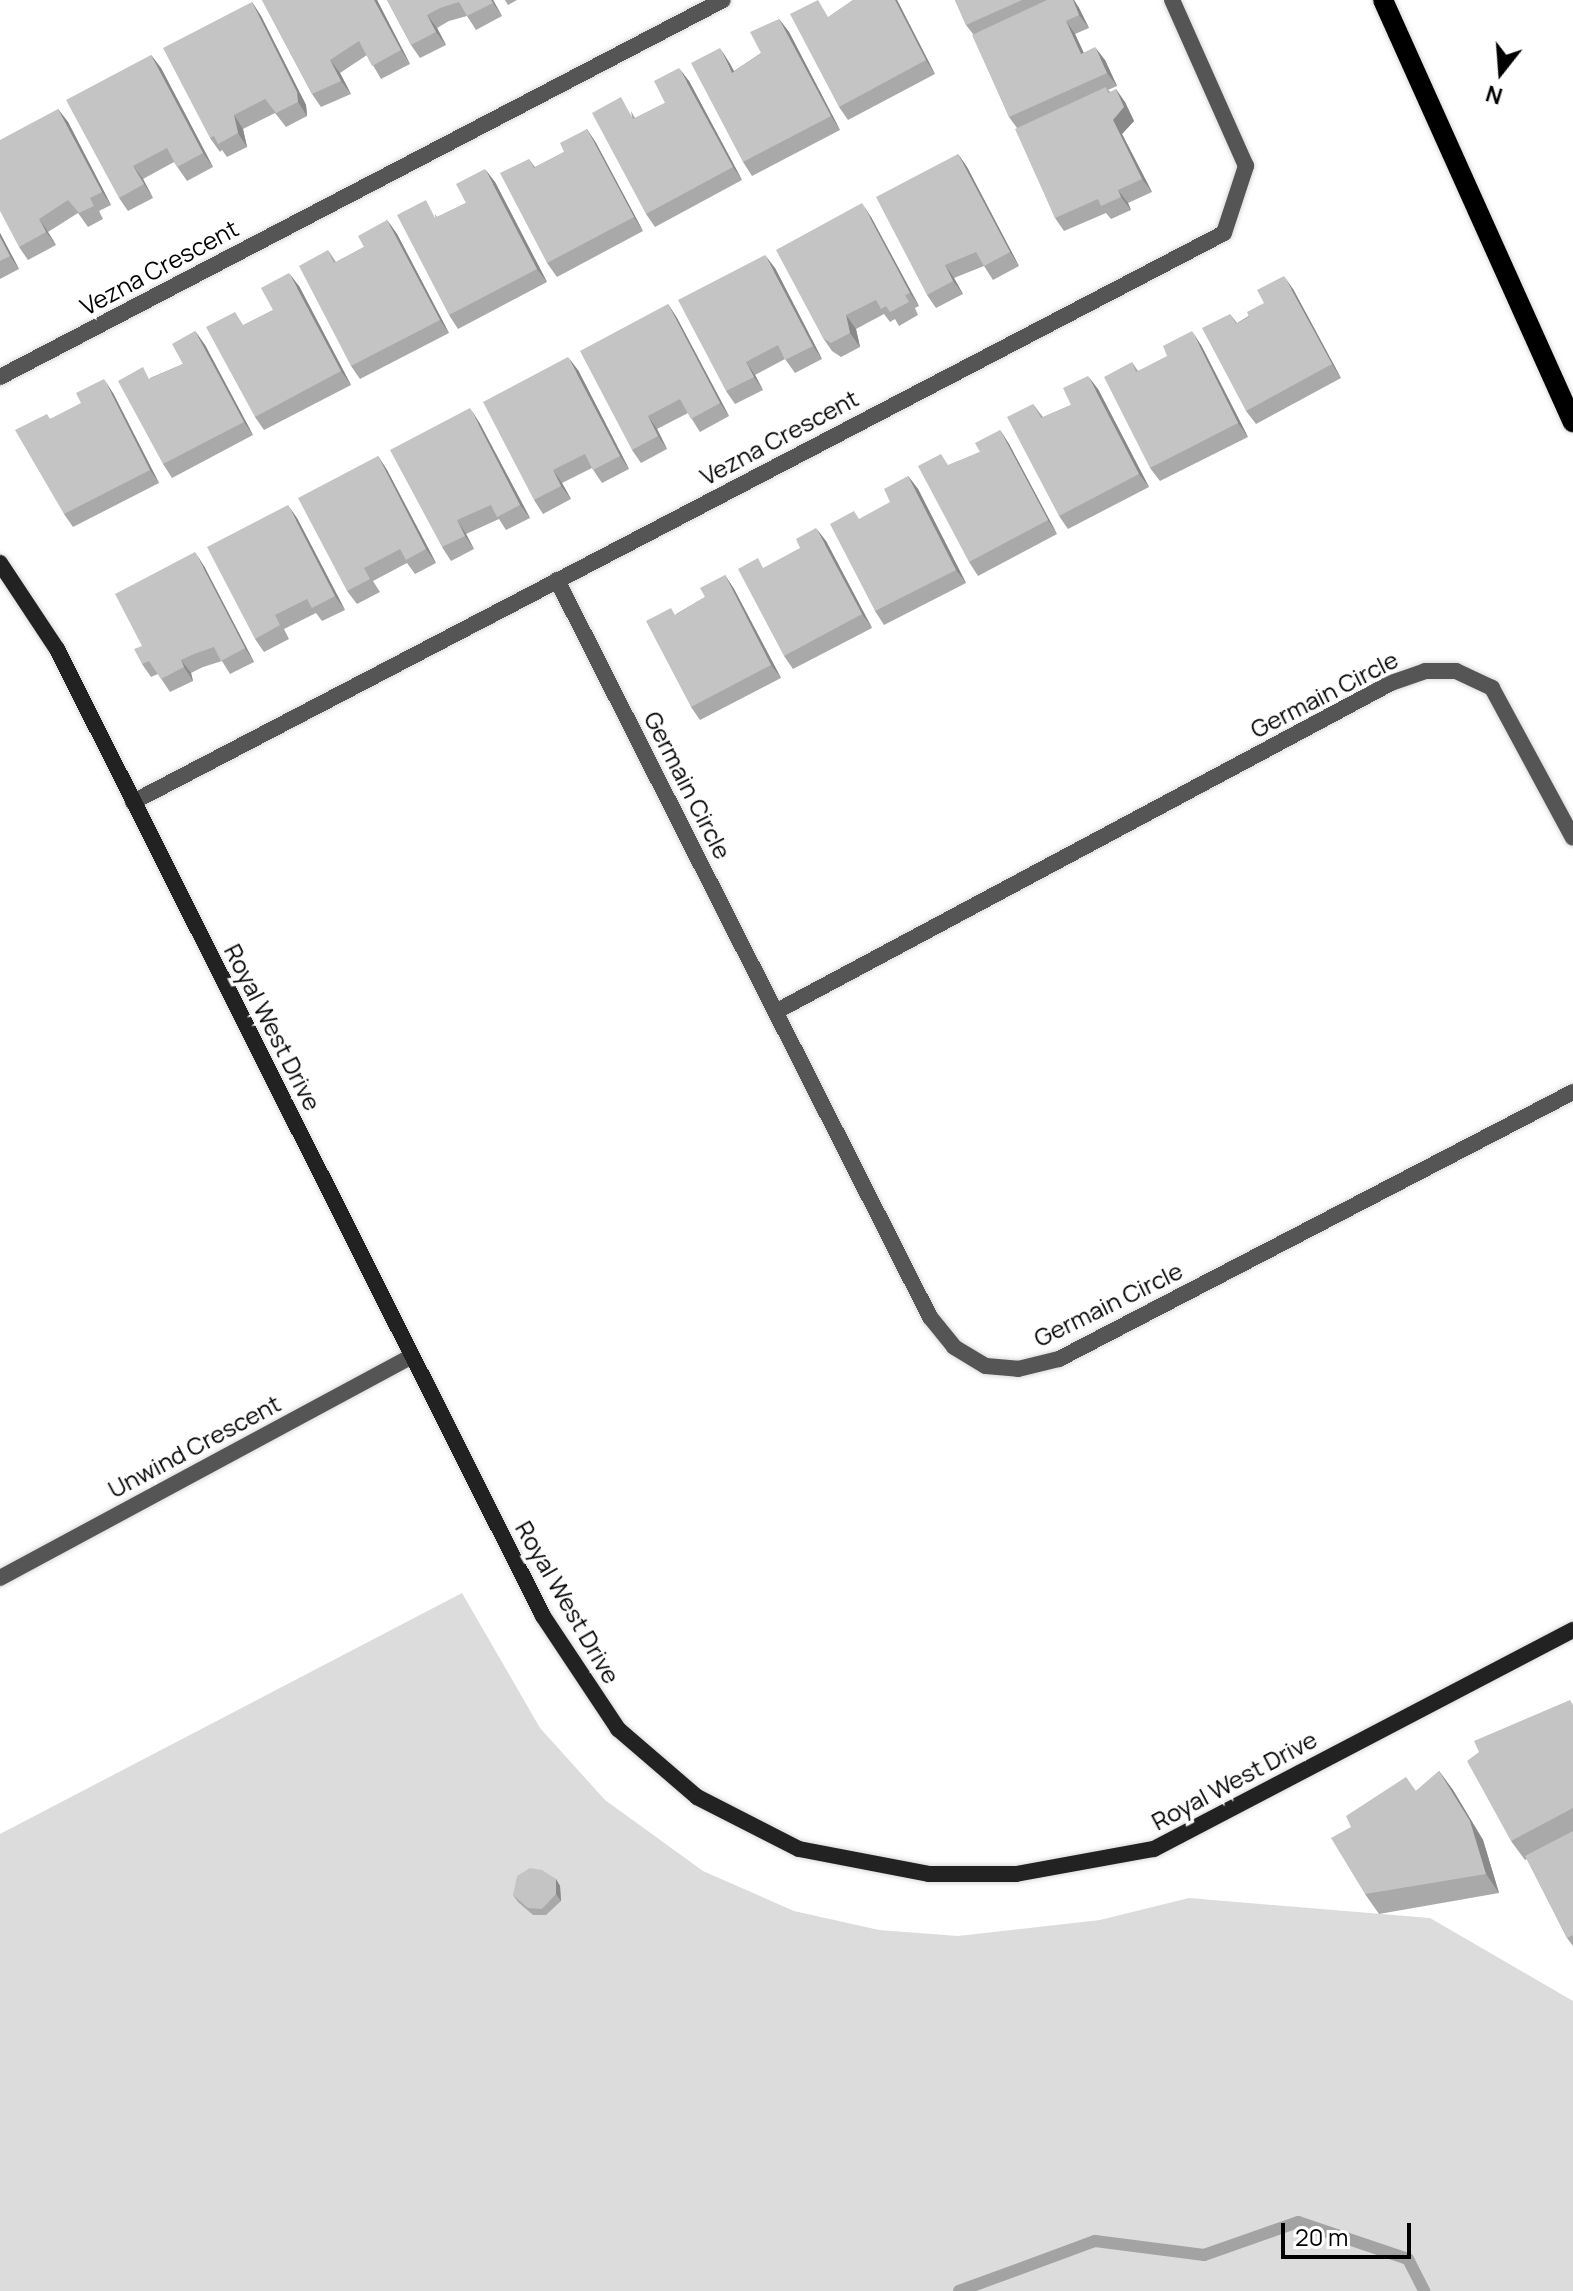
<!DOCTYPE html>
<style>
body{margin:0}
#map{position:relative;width:1573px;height:2291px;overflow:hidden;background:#fff;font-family:Manrope,sans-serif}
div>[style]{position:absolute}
.green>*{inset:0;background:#dcdcdc}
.stream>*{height:12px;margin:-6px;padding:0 6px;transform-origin:6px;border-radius:6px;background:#a3a3a3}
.roads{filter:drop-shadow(0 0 2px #dbdbdb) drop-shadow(0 0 2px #dbdbdb)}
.street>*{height:16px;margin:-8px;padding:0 8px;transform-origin:8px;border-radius:8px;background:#555}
.secondary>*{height:16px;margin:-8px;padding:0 8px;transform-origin:8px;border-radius:8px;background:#222}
.primary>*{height:20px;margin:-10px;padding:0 10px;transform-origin:10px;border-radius:10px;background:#000}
.wall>*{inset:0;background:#a9a9a9}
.shaded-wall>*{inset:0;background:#898989}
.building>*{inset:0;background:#c4c4c4}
span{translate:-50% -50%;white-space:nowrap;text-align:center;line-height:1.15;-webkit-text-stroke:7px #fff;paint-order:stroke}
.street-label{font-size:24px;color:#000}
.north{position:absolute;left:1461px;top:32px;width:80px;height:80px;-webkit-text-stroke:6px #fff;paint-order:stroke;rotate:197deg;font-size:22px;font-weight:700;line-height:32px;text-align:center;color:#000}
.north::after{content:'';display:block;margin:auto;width:28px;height:36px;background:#000;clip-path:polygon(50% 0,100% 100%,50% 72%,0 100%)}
.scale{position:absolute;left:1281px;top:2223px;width:130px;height:36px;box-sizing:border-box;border:4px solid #000;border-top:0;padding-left:10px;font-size:24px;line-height:28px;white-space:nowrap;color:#000;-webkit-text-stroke:6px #fff;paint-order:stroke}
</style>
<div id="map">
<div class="green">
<div style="clip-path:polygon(462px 1593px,540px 1728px,605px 1800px,703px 1871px,794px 1911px,879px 1930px,958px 1936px,1100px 1920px,1189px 1898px,1430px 1918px,1573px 2001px,1573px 2291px,0 2291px,0 1834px)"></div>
</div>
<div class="stream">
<div style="left:959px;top:2291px;width:145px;rotate:-20.2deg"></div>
<div style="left:1095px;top:2241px;width:110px;rotate:7.3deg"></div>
<div style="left:1204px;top:2255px;width:100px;rotate:-19.3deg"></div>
<div style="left:1298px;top:2222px;width:116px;rotate:18.6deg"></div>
<div style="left:1408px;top:2259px;width:36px;rotate:63deg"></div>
</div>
<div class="roads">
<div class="street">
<div style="left:0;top:377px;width:815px;rotate:-27.54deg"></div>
<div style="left:557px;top:580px;width:826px;rotate:63.16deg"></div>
<div style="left:930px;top:1317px;width:38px;rotate:51deg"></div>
<div style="left:954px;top:1347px;width:37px;rotate:31deg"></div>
<div style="left:986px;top:1366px;width:32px;rotate:5deg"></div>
<div style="left:1018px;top:1369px;width:42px;rotate:-13.7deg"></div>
<div style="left:1059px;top:1359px;width:579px;rotate:-27.45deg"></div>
<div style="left:133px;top:802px;width:1230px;rotate:-27.54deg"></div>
<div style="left:1224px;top:233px;width:71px;rotate:-71.8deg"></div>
<div style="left:1246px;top:166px;width:182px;rotate:-114deg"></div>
<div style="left:777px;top:1011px;width:696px;rotate:-28.11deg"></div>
<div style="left:1391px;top:683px;width:36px;rotate:-19deg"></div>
<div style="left:1425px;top:671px;width:31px"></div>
<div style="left:1456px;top:671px;width:40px;rotate:25deg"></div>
<div style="left:1492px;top:688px;width:170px;rotate:61.6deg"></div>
<div style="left:0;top:1578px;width:466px;rotate:-28.3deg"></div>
</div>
<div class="secondary">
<div style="left:0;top:563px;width:103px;rotate:56.5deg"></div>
<div style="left:57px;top:649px;width:1082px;rotate:63.32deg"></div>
<div style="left:543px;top:1616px;width:136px;rotate:56.4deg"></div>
<div style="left:618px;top:1729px;width:104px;rotate:40.7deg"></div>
<div style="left:697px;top:1797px;width:114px;rotate:27deg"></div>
<div style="left:799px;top:1849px;width:132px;rotate:10.9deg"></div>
<div style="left:929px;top:1874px;width:87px"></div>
<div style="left:1016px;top:1874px;width:140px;rotate:-10.3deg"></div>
<div style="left:1154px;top:1849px;width:473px;rotate:-27.6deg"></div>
</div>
<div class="primary">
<div style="left:1383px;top:0;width:463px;rotate:65.8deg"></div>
</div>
</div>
<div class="wall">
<div style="clip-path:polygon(262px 0,377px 0,410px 64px,381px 79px,367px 55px,340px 73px,351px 94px,321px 107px,312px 94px)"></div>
<div style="clip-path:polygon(387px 0,493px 0,502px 16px,476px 30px,467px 16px,449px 21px,437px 28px,446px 45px,420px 58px,411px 45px)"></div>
<div style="clip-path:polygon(505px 0,517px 0,508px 5px)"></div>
<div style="clip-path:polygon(853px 0,897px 0,935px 74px,848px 120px,839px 107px,830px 16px)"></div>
<div style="clip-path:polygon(955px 0,1074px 0,1079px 8px,1089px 28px,1075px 34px,1084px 53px,1105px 60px,1117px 86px,1108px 90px,1125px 102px,1134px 121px,1122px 134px,1152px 192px,1128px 203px,1131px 210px,1111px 219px,1106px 213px,1064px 231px,1055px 218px,1017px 128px,1009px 117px,973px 34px,966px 25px)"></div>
<div style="clip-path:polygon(252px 2px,261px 16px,306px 105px,307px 116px,286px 127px,275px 113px,243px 129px,247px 147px,227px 157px,222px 150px,220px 152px,210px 138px)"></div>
<div style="clip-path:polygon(779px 19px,789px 32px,840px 130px,752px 176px,743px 162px,729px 62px,734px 71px,761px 53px)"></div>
<div style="clip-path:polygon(151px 55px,161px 68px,213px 167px,187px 181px,174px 162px,143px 179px,153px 198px,128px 211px,119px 198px)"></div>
<div style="clip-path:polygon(689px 81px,742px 180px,655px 227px,646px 214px,631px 111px,635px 118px,665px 103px)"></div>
<div style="clip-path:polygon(58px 109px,68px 122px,111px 205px,99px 211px,103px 219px,88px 227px,78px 213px,48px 232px,56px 245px,28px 260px,19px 247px)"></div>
<div style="clip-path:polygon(587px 129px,596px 143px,643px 231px,557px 277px,547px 263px,529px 159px,535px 167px,564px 152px)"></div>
<div style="clip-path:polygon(958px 154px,967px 167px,1019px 266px,993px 280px,984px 266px,954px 278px,963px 294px,936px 308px,927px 295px)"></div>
<div style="clip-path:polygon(495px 182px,547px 282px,458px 329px,449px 315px,435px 214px,437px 217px,466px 203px)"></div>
<div style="clip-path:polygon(871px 217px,919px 306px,915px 308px,918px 315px,899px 326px,895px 319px,890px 322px,884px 314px,856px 329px,860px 347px,841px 357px,832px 351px,823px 338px)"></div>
<div style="clip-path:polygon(387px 220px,397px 234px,449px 333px,360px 379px,351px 366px,328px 250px,336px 262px,364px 247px)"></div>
<div style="clip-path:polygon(0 233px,19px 269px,0 279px)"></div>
<div style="clip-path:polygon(775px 268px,822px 359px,795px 373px,785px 359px,755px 375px,763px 390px,735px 404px,726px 391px)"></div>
<div style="clip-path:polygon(299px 286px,351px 385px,264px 430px,255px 417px,244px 325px,273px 310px)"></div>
<div style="clip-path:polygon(1293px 289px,1341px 378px,1256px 424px,1246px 411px,1230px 314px,1237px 323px)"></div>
<div style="clip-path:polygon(668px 304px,677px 318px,729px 416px,700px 432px,688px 413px,657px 429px,667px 449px,641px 463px,632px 450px)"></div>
<div style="clip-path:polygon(195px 331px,205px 345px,253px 435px,172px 478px,163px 464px,150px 378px,183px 364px)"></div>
<div style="clip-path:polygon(1201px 345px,1248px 437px,1160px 481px,1150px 468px,1132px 362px,1138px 371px)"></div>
<div style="clip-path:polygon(578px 370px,629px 469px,602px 483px,592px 468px,562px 483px,571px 499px,543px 514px,534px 500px)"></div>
<div style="clip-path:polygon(1098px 389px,1149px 487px,1068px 529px,1059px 516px,1033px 404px,1043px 417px,1071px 405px)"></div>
<div style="clip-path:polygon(113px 393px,159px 483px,73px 527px,64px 514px,50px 419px)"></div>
<div style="clip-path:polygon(479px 422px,530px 518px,506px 530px,499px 519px,466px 534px,474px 549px,451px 561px,442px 547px)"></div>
<div style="clip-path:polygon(1000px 430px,1009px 444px,1057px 534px,978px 576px,969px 562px,949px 465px,980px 452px)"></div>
<div style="clip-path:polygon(378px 456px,387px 470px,436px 563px,415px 574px,407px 563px,373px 581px,380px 592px,357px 604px,347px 591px)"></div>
<div style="clip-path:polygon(908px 476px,918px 489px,966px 583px,884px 625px,875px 611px,890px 502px)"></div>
<div style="clip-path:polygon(297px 518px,345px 610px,322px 621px,316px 613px,284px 629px,289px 639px,264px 652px,255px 639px)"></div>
<div style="clip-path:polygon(826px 541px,872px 628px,793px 669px,784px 656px)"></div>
<div style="clip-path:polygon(204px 566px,254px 662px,230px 674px,222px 661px,203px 667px,191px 673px,193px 681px,170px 692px,158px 674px,151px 677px,142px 664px,142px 646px)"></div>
<div style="clip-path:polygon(725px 575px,734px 589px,781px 678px,700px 720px,691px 707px,676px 614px,705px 597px)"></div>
<div style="clip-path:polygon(1573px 1705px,1573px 1946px,1567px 1938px,1527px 1859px,1525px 1860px,1511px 1841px)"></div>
<div style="clip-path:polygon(1439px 1771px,1453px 1790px,1483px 1840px,1499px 1893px,1379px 1914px,1365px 1894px,1351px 1827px,1416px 1791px)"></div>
<div style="clip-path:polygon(556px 1879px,560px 1886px,561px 1901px,546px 1915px,533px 1915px,518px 1902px,513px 1895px)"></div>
</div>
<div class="shaded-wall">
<div style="clip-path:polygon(374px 0,377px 0,410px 64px,401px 50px)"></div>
<div style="clip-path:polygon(491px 0,493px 0,502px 16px)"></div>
<div style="clip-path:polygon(895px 0,897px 0,935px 74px,926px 60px)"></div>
<div style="clip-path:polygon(1073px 0,1074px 0,1079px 8px,1089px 28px,1079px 15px)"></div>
<div style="clip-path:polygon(252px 2px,261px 16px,306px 105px,307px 116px,298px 102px)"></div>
<div style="clip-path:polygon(427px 15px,437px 28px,446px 45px,436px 32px)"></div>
<div style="clip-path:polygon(779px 19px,789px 32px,840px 130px,831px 116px)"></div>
<div style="clip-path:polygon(1066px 21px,1075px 34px,1090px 67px,1081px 54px)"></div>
<div style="clip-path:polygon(1095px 47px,1105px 60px,1117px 86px,1107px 73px)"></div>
<div style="clip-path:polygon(720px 48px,729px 62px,742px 86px,732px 73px)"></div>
<div style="clip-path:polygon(151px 55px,161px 68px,213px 167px,203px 153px)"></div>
<div style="clip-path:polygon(330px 60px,340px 73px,351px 94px,341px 81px)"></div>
<div style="clip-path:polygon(679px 68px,689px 81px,742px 180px,733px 167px)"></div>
<div style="clip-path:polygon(1116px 89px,1125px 102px,1134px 121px,1122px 134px,1152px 192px,1142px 179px,1113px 120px)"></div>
<div style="clip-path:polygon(58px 109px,68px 122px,111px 205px,102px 192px)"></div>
<div style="clip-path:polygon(234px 115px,243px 129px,247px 147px,238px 133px)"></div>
<div style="clip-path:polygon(587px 129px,596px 143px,643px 231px,634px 217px)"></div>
<div style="clip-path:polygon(958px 154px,967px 167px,1019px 266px,1010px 252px)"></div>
<div style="clip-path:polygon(133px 166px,143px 179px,153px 198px,144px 184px)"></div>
<div style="clip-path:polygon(485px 169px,495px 182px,547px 282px,537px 269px)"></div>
<div style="clip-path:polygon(1118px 190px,1128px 203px,1131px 210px,1121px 197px)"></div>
<div style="clip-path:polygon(862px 203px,871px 217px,919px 306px,910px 293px)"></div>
<div style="clip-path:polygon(39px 219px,48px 232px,56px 245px,46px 232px)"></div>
<div style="clip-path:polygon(387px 220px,397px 234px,449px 333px,440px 320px)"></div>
<div style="clip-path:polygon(0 233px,19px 269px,10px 256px,0 237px)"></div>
<div style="clip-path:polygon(765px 255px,775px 268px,822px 359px,813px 346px)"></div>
<div style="clip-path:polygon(945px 265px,954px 278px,963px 294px,953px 281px)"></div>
<div style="clip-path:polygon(289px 273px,299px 286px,351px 385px,341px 371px)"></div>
<div style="clip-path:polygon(1284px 276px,1293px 289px,1341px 378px,1332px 364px)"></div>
<div style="clip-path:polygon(668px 304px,677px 318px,729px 416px,720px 403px)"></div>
<div style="clip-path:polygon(846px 315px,856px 329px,860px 347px,850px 333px)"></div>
<div style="clip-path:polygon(195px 331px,205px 345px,253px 435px,244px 422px)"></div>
<div style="clip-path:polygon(1192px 331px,1201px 345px,1248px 437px,1238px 423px)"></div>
<div style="clip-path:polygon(568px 357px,578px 370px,629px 469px,620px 456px)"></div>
<div style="clip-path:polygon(746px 362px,755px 375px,763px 390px,754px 377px)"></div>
<div style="clip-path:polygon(1088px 376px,1098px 389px,1149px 487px,1139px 474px)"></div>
<div style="clip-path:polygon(104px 379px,113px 393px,159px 483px,150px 470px)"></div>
<div style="clip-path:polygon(470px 408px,479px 422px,530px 518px,520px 505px)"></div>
<div style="clip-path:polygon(648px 416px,657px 429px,667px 449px,658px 436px)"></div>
<div style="clip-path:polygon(1000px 430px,1009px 444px,1057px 534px,1048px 520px)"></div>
<div style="clip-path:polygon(378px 456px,387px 470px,436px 563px,426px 549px)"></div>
<div style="clip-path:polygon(553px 470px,562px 483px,571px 499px,561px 486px)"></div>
<div style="clip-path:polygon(908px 476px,918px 489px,966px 583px,956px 570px)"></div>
<div style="clip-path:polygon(288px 505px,297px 518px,345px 610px,335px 596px)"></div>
<div style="clip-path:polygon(457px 520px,466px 534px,474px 549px,465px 536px)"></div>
<div style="clip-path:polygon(816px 528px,826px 541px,872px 628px,862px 614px)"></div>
<div style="clip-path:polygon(195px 552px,204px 566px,254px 662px,245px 648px)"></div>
<div style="clip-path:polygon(725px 575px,734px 589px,781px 678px,771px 665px)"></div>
<div style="clip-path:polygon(181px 660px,191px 673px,193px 681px,184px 667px)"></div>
<div style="clip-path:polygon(1439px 1771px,1453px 1790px,1483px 1840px,1499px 1893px,1486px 1874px)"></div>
<div style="clip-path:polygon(556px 1879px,560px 1886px,561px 1901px,556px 1894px)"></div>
</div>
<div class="building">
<div style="clip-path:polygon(262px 0,374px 0,401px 50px,372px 66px,359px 41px,330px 60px,341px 81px,312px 94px)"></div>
<div style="clip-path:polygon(387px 0,491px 0,493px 3px,467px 16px,459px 2px,440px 8px,427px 15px,436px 32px,411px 45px)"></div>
<div style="clip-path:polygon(818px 0,828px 17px,853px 0,895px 0,926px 60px,839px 107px,790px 14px)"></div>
<div style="clip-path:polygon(955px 0,1022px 0,966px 25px)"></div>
<div style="clip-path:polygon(1047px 0,1073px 0,1079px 15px,1066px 21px,1081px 54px,1095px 47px,1107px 73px,1009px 117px,972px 35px)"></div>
<div style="clip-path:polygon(252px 2px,297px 92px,298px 102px,276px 113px,265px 99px,234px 115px,238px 133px,218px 144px,214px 136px,210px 138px,163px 48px)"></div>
<div style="clip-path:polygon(779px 19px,831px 116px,743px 162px,691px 63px,720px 48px,732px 73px,761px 53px,750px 32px)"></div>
<div style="clip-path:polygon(151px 55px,203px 153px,177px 167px,167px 148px,133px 166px,144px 184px,119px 198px,66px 100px)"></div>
<div style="clip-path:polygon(679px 68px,733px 167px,646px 214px,592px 113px,621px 97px,633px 119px,665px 103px,654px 81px)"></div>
<div style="clip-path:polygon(1106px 87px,1108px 93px,1116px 89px,1124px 107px,1113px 120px,1142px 179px,1118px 190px,1121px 197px,1101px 206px,1098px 199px,1055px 218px,1015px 129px)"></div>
<div style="clip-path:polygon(58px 109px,102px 192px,90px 198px,94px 206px,79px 213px,68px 200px,39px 219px,46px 232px,19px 247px,0 211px,0 140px)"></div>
<div style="clip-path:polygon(587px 129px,634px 217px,547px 263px,500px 173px,529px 159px,534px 168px,564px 152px,560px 143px)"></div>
<div style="clip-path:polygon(958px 154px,1010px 252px,984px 266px,976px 252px,945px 265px,953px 281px,927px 295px,876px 197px)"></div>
<div style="clip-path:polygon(485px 169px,537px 269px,449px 315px,397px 215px,426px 200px,435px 218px,466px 203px,456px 184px)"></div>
<div style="clip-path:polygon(862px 203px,910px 293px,905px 295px,909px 302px,890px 312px,886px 306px,881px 309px,876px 300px,846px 315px,850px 333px,831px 343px,823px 338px,776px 250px)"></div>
<div style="clip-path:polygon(387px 220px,440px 320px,351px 366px,299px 266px,328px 250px,334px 263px,364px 247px,358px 236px)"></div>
<div style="clip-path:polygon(0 237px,10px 256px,0 261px)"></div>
<div style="clip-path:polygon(765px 255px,813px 346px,785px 360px,778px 345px,746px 362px,754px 377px,726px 391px,678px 300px)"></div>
<div style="clip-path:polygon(289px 273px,341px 371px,255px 417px,206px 327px,235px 312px,243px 325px,273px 310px,261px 288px)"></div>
<div style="clip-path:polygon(1284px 276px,1332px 364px,1246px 411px,1202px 328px,1230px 314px,1236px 324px,1249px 317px,1247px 312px,1264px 303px,1257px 290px)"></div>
<div style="clip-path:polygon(668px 304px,720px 403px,691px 419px,680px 399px,648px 416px,658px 436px,632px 450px,580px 351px)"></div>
<div style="clip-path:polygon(195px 331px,244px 422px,163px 464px,118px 381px,143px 367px,149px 379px,183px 364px,172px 344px)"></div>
<div style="clip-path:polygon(1192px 331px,1238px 423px,1150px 468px,1104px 377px,1132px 362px,1136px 372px,1167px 356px,1163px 346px)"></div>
<div style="clip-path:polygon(568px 357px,620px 456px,593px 470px,585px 454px,553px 470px,561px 486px,534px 500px,483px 402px)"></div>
<div style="clip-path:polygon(1088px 376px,1139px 474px,1059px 516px,1007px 417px,1033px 404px,1041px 418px,1071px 405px,1063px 388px)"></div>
<div style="clip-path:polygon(104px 379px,150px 470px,64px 514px,15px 430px,47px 414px,50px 419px,81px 403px,76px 393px)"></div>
<div style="clip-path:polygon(470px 408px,520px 505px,497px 517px,491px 505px,457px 520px,465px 536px,442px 547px,390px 450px)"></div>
<div style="clip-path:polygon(1000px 430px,1048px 520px,969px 562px,918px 466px,941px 454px,948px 465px,980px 452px,975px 443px)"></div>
<div style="clip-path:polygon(378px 456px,426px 549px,406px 560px,400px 549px,364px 568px,370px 579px,347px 591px,298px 498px)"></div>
<div style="clip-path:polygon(908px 476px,956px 570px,875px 611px,830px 524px,854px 511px,859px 519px,890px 502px,884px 489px)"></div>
<div style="clip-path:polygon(288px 505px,335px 596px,312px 608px,307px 599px,275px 615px,280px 625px,255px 639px,207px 547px)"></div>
<div style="clip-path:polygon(816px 528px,862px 614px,784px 656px,738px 569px,758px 558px,763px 568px,800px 548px,796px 539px)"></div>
<div style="clip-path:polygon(195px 552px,245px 648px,221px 661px,214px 647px,194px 654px,181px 660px,184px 667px,161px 679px,149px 661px,142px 664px,134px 649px,142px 646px,115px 594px)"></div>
<div style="clip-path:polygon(725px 575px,771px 665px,691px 707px,646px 621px,671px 608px,675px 615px,705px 597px,700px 588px)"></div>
<div style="clip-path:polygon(1570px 1700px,1573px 1705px,1573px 1808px,1511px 1841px,1467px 1761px,1479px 1752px,1474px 1741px)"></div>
<div style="clip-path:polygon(1439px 1771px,1470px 1821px,1486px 1874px,1365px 1894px,1331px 1838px,1351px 1827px,1346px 1816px,1406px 1777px,1416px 1791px)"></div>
<div style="clip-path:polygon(1573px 1831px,1573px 1935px,1567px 1938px,1525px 1856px)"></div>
<div style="clip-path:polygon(530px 1868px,542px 1870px,556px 1879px,556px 1894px,542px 1909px,528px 1908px,513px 1895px,517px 1876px)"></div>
</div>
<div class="street-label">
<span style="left:159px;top:267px;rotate:-28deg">Vezna Crescent</span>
<span style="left:779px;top:437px;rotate:-28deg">Vezna Crescent</span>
<span style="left:1324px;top:694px;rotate:-27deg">Germain Circle</span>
<span style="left:688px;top:785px;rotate:63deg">Germain Circle</span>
<span style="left:273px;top:1027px;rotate:63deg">Royal West Drive</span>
<span style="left:1108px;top:1304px;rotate:-26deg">Germain Circle</span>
<span style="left:194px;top:1446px;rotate:-28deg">Unwind Crescent</span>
<span style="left:568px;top:1602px;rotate:60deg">Royal West Drive</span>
<span style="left:1234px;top:1780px;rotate:-28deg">Royal West Drive</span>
</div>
<div class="north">N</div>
<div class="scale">20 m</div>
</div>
